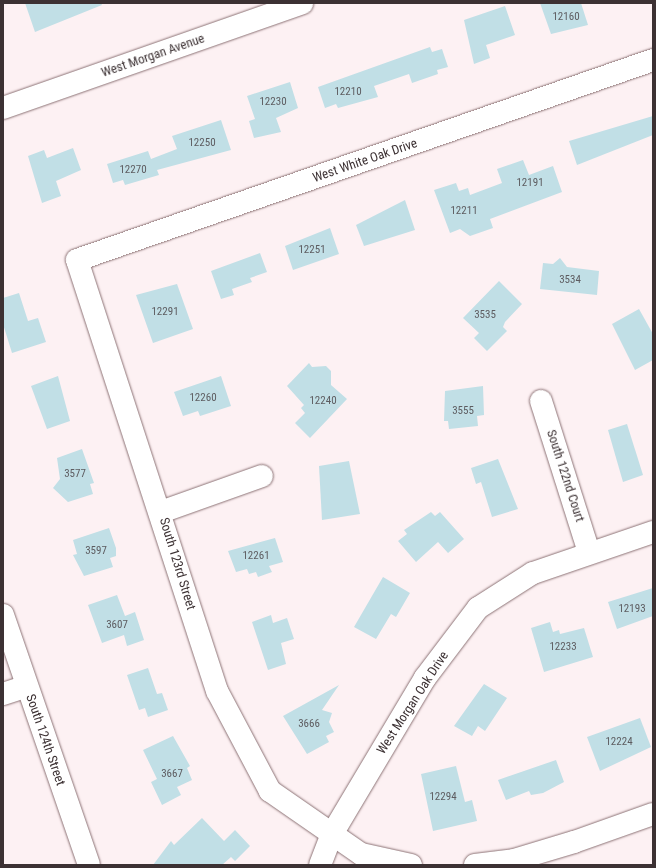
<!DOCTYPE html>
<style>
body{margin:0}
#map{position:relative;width:656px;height:868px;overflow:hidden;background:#fdf1f3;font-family:"Roboto Condensed",sans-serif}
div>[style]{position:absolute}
.building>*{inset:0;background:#c1dfe6}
.roads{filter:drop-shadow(0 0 1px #8d7376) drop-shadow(0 0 1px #8d7376)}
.minor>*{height:22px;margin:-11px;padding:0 11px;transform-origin:11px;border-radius:11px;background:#fff}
span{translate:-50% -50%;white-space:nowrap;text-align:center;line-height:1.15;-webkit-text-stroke:3.5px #fff;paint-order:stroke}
.number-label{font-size:11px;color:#5d5c60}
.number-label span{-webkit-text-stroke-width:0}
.street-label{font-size:13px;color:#3c3133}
.frame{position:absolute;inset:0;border:4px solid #3c3133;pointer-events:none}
</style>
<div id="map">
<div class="building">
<div style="clip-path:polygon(25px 3px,101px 3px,102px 5px,35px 32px)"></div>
<div style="clip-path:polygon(540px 3px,581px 3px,588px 25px,551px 34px)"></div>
<div style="clip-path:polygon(505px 6px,515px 35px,486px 45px,490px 58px,474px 64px,464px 20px)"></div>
<div style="clip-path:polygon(430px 47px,432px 52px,442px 49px,448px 67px,437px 70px,438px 74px,412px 83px,409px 74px,374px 86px,378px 97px,338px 108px,336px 104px,325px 108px,318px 87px)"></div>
<div style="clip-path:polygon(290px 82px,298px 108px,276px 118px,281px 132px,254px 138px,249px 121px,255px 119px,247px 96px)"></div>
<div style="clip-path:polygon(653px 116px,653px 135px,577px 165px,569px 141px)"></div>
<div style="clip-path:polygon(221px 120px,231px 150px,157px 170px,159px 175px,125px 185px,123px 180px,113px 183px,107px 164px,148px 151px,151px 159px,177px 149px,172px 136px)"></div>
<div style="clip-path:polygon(73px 148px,81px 170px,56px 181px,61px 196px,42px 203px,28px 156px,44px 150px,47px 158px)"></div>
<div style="clip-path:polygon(523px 160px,529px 175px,553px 166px,562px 192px,490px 219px,493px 228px,470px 236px,460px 229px,450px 233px,434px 190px,456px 183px,459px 191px,468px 188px,470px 195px,502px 183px,497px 169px)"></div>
<div style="clip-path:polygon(405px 200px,415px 230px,364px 246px,356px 225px)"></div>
<div style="clip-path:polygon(330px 228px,339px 254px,293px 270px,285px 246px)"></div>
<div style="clip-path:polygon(260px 253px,267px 272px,250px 278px,252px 282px,232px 289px,234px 295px,221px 299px,211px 271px)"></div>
<div style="clip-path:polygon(560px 258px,567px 267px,599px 271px,597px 295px,540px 289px,543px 263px,553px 264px)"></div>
<div style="clip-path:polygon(499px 281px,522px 304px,505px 322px,503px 327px,507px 331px,487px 351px,474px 338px,479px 333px,463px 318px)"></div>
<div style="clip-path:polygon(177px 284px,193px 329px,153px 343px,136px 295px)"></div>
<div style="clip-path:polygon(19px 293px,28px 321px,38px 318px,46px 342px,12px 353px,3px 324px,3px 298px)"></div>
<div style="clip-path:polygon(639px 309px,653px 334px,653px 360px,635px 370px,612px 324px)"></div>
<div style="clip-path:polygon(309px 363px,312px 367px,326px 366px,331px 371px,331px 385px,347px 399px,310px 438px,295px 423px,305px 413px,301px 408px,304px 405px,287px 386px)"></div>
<div style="clip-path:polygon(58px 376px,70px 421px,47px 429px,31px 386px)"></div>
<div style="clip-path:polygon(221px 376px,231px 406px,200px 416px,198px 411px,183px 416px,174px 392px)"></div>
<div style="clip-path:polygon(483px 386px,484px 415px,477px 416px,478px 426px,449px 429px,448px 421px,444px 421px,445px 391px)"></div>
<div style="clip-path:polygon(627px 424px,643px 475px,623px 482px,608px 430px)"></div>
<div style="clip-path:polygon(82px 449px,94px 483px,90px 484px,93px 494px,68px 502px,53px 488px,60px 479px,57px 458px)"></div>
<div style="clip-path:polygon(498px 459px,518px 509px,492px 517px,481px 482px,476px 484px,471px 468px)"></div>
<div style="clip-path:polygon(349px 461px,360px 514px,322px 520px,319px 466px)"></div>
<div style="clip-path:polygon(431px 512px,435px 516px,440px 512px,464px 539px,448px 553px,438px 542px,416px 562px,398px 541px,407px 534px,404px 530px)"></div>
<div style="clip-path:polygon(109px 528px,116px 548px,116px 556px,110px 558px,113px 567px,84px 576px,73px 555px,77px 554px,73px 540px)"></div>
<div style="clip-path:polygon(275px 538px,283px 562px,269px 566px,272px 572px,258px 577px,256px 572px,249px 574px,247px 569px,236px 572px,228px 551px)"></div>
<div style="clip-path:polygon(383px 577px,410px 593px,396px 617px,391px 614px,376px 639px,354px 627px)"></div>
<div style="clip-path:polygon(653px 588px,653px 616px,617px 629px,608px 602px)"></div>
<div style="clip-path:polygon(117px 595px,125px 616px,135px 612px,144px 640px,127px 646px,124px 635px,102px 643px,88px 605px)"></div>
<div style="clip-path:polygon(271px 615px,273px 623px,287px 618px,294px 639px,281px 643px,286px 664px,268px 670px,252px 622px)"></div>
<div style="clip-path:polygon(550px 622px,553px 632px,559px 630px,560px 634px,584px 628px,593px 657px,544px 672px,531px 628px)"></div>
<div style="clip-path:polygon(148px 668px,157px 694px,162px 693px,168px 710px,148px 717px,145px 708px,139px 710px,127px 675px)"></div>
<div style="clip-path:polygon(484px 684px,507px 698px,485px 731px,478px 726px,472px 736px,454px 726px)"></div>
<div style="clip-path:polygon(339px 685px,322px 710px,332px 713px,329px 722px,334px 732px,326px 736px,329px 742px,307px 754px,283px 716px)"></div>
<div style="clip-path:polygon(640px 718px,651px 747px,600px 771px,587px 737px)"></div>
<div style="clip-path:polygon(173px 736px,190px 766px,187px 768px,192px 780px,177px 787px,181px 795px,162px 805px,151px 782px,157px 779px,143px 750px)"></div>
<div style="clip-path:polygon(556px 760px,564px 782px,543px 793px,531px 795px,529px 791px,506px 800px,498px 780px)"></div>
<div style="clip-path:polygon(456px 766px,465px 802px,472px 800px,477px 821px,433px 831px,421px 774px)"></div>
<div style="clip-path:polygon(202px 818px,224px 841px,235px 830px,250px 846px,235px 861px,231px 857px,222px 865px,153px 865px,171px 841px,174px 845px)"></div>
</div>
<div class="roads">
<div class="minor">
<div style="left:3px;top:108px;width:317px;rotate:-19.3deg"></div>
<div style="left:541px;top:401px;width:158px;rotate:72.4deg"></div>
<div style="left:161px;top:512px;width:107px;rotate:-19.6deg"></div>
<div style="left:3px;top:615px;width:264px;rotate:71deg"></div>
<div style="left:3px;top:694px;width:25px;rotate:-18deg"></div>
<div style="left:320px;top:865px;width:33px;rotate:-69deg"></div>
<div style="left:332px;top:834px;width:182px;rotate:-59.2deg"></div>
<div style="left:425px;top:678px;width:88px;rotate:-52.9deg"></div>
<div style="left:478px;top:608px;width:65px;rotate:-32.5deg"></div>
<div style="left:533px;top:573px;width:127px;rotate:-18.9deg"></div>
<div style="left:411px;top:865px;width:51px;rotate:-167.6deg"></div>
<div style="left:361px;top:854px;width:111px;rotate:-145.3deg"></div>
<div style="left:270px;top:791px;width:113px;rotate:-117.9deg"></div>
<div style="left:217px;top:691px;width:453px;rotate:-108deg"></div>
<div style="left:77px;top:260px;width:610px;rotate:-19.15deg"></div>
<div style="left:475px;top:865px;width:39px;rotate:-7deg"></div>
<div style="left:514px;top:860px;width:63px;rotate:-16.7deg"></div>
<div style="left:574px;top:842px;width:84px;rotate:-19.5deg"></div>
</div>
</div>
<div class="number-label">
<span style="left:566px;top:17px">12160</span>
<span style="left:348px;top:92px">12210</span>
<span style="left:273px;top:102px">12230</span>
<span style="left:202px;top:143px">12250</span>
<span style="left:133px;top:170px">12270</span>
<span style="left:530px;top:183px">12191</span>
<span style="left:464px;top:211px">12211</span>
<span style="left:312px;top:250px">12251</span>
<span style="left:570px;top:280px">3534</span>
<span style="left:165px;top:312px">12291</span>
<span style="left:485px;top:315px">3535</span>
<span style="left:203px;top:398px">12260</span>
<span style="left:323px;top:401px">12240</span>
<span style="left:463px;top:411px">3555</span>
<span style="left:75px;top:474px">3577</span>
<span style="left:96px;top:551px">3597</span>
<span style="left:256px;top:556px">12261</span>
<span style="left:632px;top:609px">12193</span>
<span style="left:117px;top:625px">3607</span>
<span style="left:563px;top:647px">12233</span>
<span style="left:309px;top:724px">3666</span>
<span style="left:619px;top:742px">12224</span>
<span style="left:172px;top:774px">3667</span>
<span style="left:443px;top:797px">12294</span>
</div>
<div class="street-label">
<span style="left:153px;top:56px;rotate:-19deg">West Morgan Avenue</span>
<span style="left:365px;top:161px;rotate:-19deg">West White Oak Drive</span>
<span style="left:565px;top:476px;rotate:72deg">South 122nd Court</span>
<span style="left:177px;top:564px;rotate:73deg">South 123rd Street</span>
<span style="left:413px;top:703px;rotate:-57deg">West Morgan Oak Drive</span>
<span style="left:45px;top:740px;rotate:71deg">South 124th Street</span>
</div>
<div class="frame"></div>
</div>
